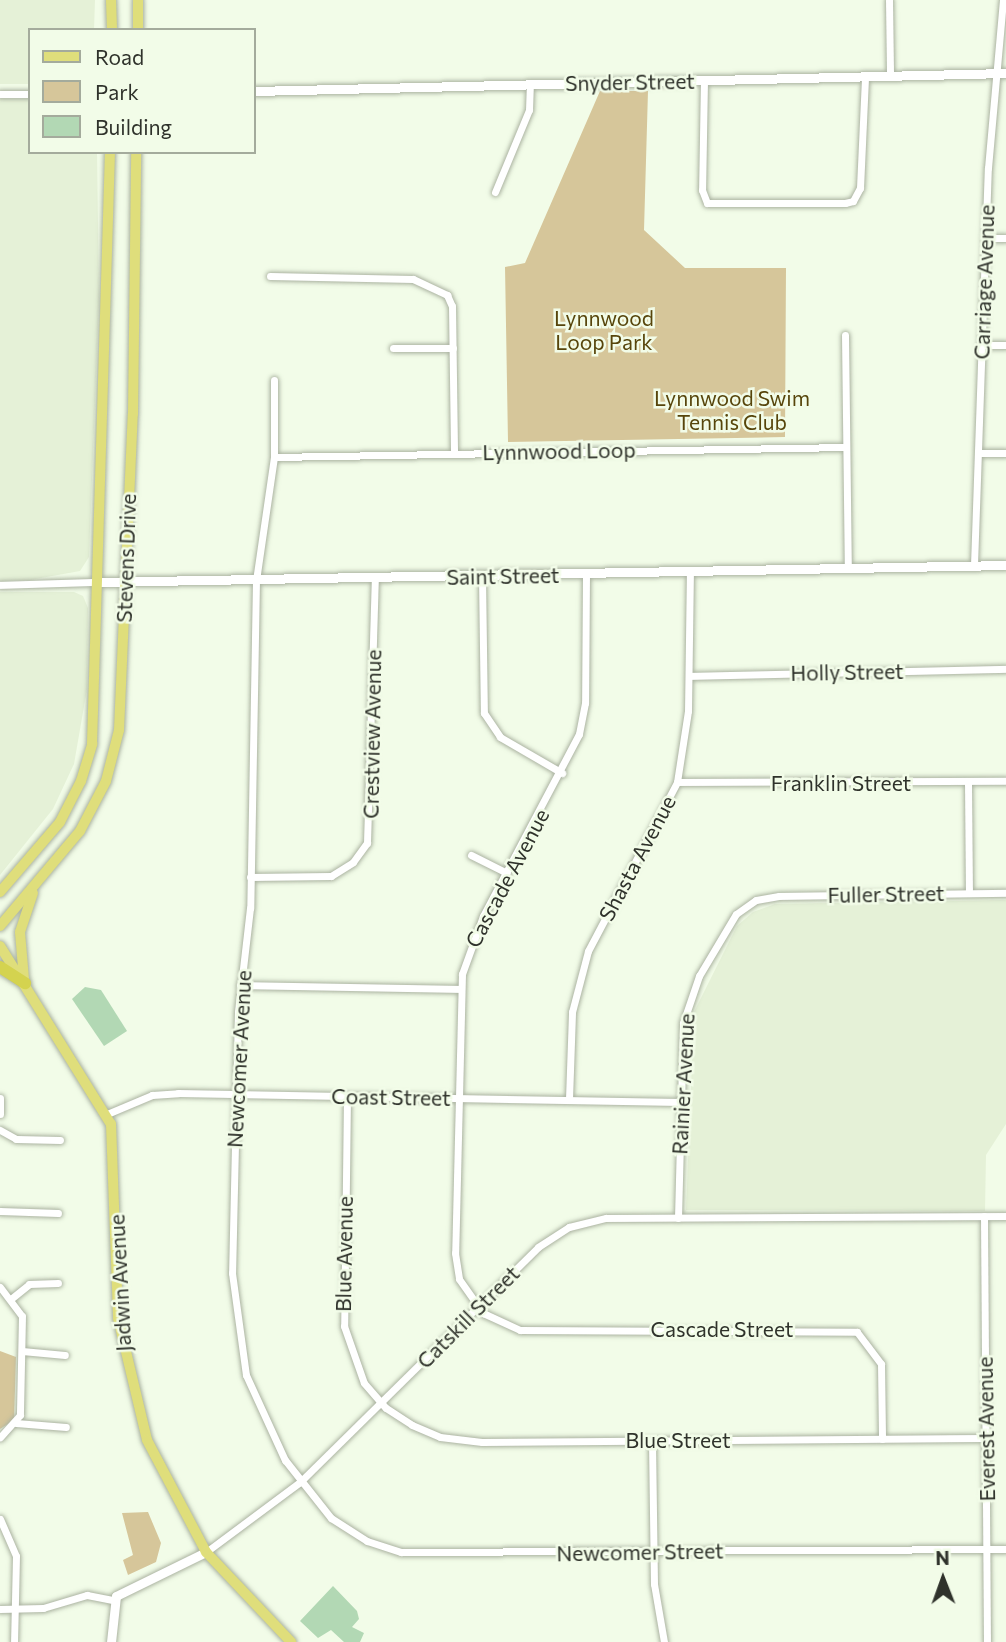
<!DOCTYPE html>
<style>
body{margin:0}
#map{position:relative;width:1006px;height:1642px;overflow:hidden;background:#f2fce8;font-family:Commissioner,sans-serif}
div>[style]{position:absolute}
.built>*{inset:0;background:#e5f1d7}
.green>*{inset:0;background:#d6c69a}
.building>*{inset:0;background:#b2d8b4}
.roads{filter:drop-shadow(0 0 2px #abb3a1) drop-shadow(0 0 2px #abb3a1)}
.minor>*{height:7px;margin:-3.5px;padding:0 3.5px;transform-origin:3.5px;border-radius:3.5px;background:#fff}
.tertiary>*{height:9px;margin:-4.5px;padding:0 4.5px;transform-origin:4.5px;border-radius:4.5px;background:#fff}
.primary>*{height:10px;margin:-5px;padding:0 5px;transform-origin:5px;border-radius:5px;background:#dfde7b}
.trunk>*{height:12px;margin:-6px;padding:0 6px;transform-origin:6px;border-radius:6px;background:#d4d34f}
span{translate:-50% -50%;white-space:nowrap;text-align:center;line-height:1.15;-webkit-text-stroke:5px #f2fce8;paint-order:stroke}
.street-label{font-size:21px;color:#2f322b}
.park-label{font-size:21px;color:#57450b}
.legend{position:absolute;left:28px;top:28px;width:228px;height:126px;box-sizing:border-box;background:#f2fce8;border:2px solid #a4ab9c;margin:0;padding:9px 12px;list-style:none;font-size:21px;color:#2f322b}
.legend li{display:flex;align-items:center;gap:14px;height:35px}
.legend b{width:35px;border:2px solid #a4ab9c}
.north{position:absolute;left:908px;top:1544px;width:70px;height:70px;-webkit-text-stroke:5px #f2fce8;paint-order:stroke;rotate:359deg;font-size:19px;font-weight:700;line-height:28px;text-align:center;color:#2f322b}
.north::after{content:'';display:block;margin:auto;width:24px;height:32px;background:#2f322b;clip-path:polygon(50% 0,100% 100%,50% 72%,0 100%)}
</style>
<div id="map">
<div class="built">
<div style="clip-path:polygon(0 0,95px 0,94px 30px,30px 30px,30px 84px,0 84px)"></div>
<div style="clip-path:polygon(0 99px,30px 99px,30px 152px,97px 152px,99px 297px,89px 557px,80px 571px,30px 580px,0 581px)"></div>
<div style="clip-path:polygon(0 592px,74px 592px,83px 596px,88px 608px,87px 689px,74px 764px,53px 809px,0 875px)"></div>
<div style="clip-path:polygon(1006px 900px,1006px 1124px,986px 1155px,985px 1211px,686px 1210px,694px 1012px,737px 926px,753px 912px,775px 904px)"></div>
</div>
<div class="green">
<div style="clip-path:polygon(600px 91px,648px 91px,644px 230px,685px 268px,786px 268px,785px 437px,508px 442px,505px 267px,525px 263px)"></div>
<div style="clip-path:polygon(0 1351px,16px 1357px,14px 1420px,0 1429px)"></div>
<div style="clip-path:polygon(148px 1512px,161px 1543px,156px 1562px,128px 1575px,123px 1560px,133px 1555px,122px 1513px)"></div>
</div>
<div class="building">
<div style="clip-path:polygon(85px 987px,101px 990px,127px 1031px,104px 1046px,72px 999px)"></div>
<div style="clip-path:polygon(333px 1586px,357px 1611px,359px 1619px,352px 1627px,364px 1633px,360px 1642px,344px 1642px,331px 1630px,318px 1638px,300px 1621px)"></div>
</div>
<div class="roads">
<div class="minor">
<div style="left:889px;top:0;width:76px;rotate:89.2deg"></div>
<div style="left:704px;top:80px;width:110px;rotate:91deg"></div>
<div style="left:702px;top:190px;width:14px;rotate:69deg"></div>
<div style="left:707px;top:203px;width:138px"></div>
<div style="left:845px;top:203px;width:8px;rotate:-14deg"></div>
<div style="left:853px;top:201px;width:15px;rotate:-62deg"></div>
<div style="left:860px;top:188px;width:112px;rotate:-87.4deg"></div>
<div style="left:0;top:94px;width:30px"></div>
<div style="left:495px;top:192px;width:89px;rotate:-67.5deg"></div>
<div style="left:529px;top:110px;width:26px;rotate:-88deg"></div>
<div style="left:985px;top:238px;width:21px"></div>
<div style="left:270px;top:276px;width:143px;rotate:1.2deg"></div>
<div style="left:413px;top:279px;width:38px;rotate:25deg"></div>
<div style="left:447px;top:295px;width:12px;rotate:66deg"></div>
<div style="left:452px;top:306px;width:147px;rotate:89.2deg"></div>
<div style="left:845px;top:335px;width:233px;rotate:89.3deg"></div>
<div style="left:981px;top:345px;width:25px"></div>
<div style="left:393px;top:348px;width:60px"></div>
<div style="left:274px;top:380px;width:77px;rotate:90deg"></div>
<div style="left:274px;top:457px;width:124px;rotate:98.3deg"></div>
<div style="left:256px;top:580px;width:328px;rotate:91deg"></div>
<div style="left:250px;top:908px;width:105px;rotate:96.6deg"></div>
<div style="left:238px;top:1012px;width:261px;rotate:91.3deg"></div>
<div style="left:232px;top:1273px;width:103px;rotate:82.2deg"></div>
<div style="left:246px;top:1375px;width:94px;rotate:65.4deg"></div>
<div style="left:285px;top:1460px;width:74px;rotate:51.6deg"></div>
<div style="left:331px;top:1518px;width:43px;rotate:32.6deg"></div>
<div style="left:367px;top:1541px;width:36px;rotate:18deg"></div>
<div style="left:401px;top:1552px;width:605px;rotate:-0.28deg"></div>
<div style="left:978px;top:453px;width:28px"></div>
<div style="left:274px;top:457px;width:572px;rotate:-1deg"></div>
<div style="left:974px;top:565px;width:397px;rotate:-88deg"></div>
<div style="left:988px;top:168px;width:169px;rotate:-84.9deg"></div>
<div style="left:586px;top:574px;width:129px;rotate:90.4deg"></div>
<div style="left:585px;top:703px;width:32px;rotate:101deg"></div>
<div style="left:579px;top:734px;width:206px;rotate:117.8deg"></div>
<div style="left:483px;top:916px;width:62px;rotate:109.9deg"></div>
<div style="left:462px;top:974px;width:279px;rotate:91.4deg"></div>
<div style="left:455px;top:1253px;width:26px;rotate:81deg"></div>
<div style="left:459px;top:1279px;width:42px;rotate:54.8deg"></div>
<div style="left:483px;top:1313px;width:41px;rotate:24.7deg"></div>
<div style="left:520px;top:1330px;width:337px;rotate:0.3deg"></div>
<div style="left:857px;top:1332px;width:40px;rotate:53deg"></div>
<div style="left:881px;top:1364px;width:75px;rotate:89.2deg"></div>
<div style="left:482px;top:576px;width:137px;rotate:89.2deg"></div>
<div style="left:484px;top:713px;width:29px;rotate:56deg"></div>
<div style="left:500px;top:737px;width:72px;rotate:30.1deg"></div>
<div style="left:0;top:585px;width:97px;rotate:-1.8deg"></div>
<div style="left:689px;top:676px;width:317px;rotate:-1.3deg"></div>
<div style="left:677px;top:782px;width:329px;rotate:-0.2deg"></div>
<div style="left:968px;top:782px;width:111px;rotate:89.5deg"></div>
<div style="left:471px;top:855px;width:40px;rotate:26.6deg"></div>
<div style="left:250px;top:877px;width:81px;rotate:-0.7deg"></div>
<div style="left:331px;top:876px;width:26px;rotate:-32deg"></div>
<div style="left:353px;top:862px;width:24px;rotate:-54deg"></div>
<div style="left:367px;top:843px;width:265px;rotate:-88.3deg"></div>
<div style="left:240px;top:985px;width:220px;rotate:1deg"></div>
<div style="left:347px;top:1096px;width:230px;rotate:90.7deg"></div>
<div style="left:344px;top:1326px;width:60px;rotate:70.7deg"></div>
<div style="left:364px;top:1383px;width:33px;rotate:49deg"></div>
<div style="left:386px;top:1408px;width:31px;rotate:33deg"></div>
<div style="left:412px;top:1425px;width:30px;rotate:23deg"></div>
<div style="left:440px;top:1437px;width:42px;rotate:6.8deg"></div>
<div style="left:482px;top:1442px;width:504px;rotate:-0.45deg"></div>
<div style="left:0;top:1098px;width:16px;rotate:90deg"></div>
<div style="left:569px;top:1099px;width:87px;rotate:-88deg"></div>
<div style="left:572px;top:1012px;width:63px;rotate:-75.3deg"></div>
<div style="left:588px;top:951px;width:191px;rotate:-62.2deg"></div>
<div style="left:677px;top:782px;width:72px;rotate:-81.2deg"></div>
<div style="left:688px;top:711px;width:139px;rotate:-89.2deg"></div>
<div style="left:107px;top:1114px;width:49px;rotate:-22.9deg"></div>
<div style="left:152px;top:1095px;width:26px;rotate:-4deg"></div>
<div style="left:178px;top:1093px;width:502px;rotate:1.03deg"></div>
<div style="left:0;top:1130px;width:18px;rotate:29deg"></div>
<div style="left:16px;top:1139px;width:44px;rotate:1.3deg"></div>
<div style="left:0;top:1211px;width:58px;rotate:2deg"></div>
<div style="left:984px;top:1216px;width:426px;rotate:89.6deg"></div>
<div style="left:678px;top:1218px;width:195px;rotate:-88.5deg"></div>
<div style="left:683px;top:1023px;width:50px;rotate:-71.2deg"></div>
<div style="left:699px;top:976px;width:72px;rotate:-59.2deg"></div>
<div style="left:736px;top:914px;width:24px;rotate:-35deg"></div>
<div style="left:756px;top:900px;width:23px;rotate:-10deg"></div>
<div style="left:779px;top:896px;width:227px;rotate:-0.8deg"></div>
<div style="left:0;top:1287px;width:36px;rotate:53deg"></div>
<div style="left:22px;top:1316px;width:99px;rotate:91.2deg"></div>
<div style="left:20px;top:1415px;width:30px;rotate:132deg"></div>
<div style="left:12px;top:1298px;width:22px;rotate:-39deg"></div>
<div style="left:29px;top:1284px;width:29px;rotate:-2deg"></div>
<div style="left:22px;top:1351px;width:43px;rotate:5.3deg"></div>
<div style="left:16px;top:1423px;width:50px;rotate:4.6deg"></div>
<div style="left:652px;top:1441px;width:143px;rotate:89.2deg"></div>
<div style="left:654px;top:1584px;width:59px;rotate:80.2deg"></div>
<div style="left:0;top:1519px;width:40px;rotate:66.6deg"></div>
<div style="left:16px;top:1556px;width:86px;rotate:91.3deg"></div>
<div style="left:206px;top:1552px;width:117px;rotate:-36.7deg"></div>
<div style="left:300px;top:1482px;width:334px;rotate:-44.6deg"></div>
<div style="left:538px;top:1247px;width:37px;rotate:-33deg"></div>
<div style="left:569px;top:1227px;width:38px;rotate:-14deg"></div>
<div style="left:606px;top:1218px;width:400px;rotate:-0.3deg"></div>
<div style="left:0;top:1609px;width:43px;rotate:-1.3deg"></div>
<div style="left:43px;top:1608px;width:46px;rotate:-16.5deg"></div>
<div style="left:87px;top:1595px;width:26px;rotate:11deg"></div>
</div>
<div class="tertiary">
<div style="left:254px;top:91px;width:752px;rotate:-1.37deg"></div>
<div style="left:97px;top:582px;width:909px;rotate:-1.07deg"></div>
<div style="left:111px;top:1642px;width:46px;rotate:-83.8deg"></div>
<div style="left:116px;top:1596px;width:100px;rotate:-26.1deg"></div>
</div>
<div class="primary">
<div style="left:111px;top:0;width:30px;rotate:88deg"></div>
<div style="left:138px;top:30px;width:30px;rotate:-90deg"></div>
<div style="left:0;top:892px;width:92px;rotate:-49.4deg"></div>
<div style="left:60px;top:822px;width:46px;rotate:-62.9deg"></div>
<div style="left:81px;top:781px;width:39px;rotate:-73deg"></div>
<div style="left:92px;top:744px;width:592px;rotate:-88.26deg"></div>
<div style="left:0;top:926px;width:124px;rotate:-49.9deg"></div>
<div style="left:80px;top:831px;width:56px;rotate:-62.5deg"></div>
<div style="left:106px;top:781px;width:53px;rotate:-75.7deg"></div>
<div style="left:119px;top:730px;width:316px;rotate:-87.5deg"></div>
<div style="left:133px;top:414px;width:262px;rotate:-89.3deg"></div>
<div style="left:0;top:946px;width:210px;rotate:58.1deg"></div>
<div style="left:111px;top:1124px;width:194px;rotate:87.9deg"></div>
<div style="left:118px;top:1318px;width:125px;rotate:76.6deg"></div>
<div style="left:147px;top:1440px;width:127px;rotate:62.2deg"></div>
<div style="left:206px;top:1552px;width:124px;rotate:46.6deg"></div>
<div style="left:24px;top:979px;width:47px;rotate:-94.9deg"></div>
<div style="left:20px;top:932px;width:41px;rotate:-71.6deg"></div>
</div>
<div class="trunk">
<div style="left:0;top:967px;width:30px;rotate:33deg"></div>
</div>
</div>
<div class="street-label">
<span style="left:630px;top:82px;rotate:-1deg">Snyder Street</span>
<span style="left:984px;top:282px;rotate:-88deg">Carriage Avenue</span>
<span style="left:559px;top:451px;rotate:-1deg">Lynnwood Loop</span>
<span style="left:126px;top:558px;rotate:-88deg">Stevens Drive</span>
<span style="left:503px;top:576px;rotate:-1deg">Saint Street</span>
<span style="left:847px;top:672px;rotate:-1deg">Holly Street</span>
<span style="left:372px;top:734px;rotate:-89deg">Crestview Avenue</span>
<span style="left:841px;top:783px">Franklin Street</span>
<span style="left:637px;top:858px;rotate:-62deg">Shasta Avenue</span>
<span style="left:507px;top:878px;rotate:-62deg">Cascade Avenue</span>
<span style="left:886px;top:894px;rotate:-1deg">Fuller Street</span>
<span style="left:239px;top:1059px;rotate:-87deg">Newcomer Avenue</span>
<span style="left:683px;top:1084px;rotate:-87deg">Rainier Avenue</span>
<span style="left:391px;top:1097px;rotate:1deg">Coast Street</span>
<span style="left:344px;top:1254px;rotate:-89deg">Blue Avenue</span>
<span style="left:120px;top:1283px;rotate:-93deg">Jadwin Avenue</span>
<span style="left:468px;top:1317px;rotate:-45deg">Catskill Street</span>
<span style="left:722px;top:1329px">Cascade Street</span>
<span style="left:986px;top:1429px;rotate:-91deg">Everest Avenue</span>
<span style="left:678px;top:1440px">Blue Street</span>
<span style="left:640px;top:1552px;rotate:-1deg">Newcomer Street</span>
</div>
<div class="park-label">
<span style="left:604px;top:330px">Lynnwood<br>Loop Park</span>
<span style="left:732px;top:410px">Lynnwood Swim<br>Tennis Club</span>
</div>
<ul class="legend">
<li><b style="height:9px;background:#dfde7b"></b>Road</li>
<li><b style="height:19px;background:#d6c69a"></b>Park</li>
<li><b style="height:19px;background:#b2d8b4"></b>Building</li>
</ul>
<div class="north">N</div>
</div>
